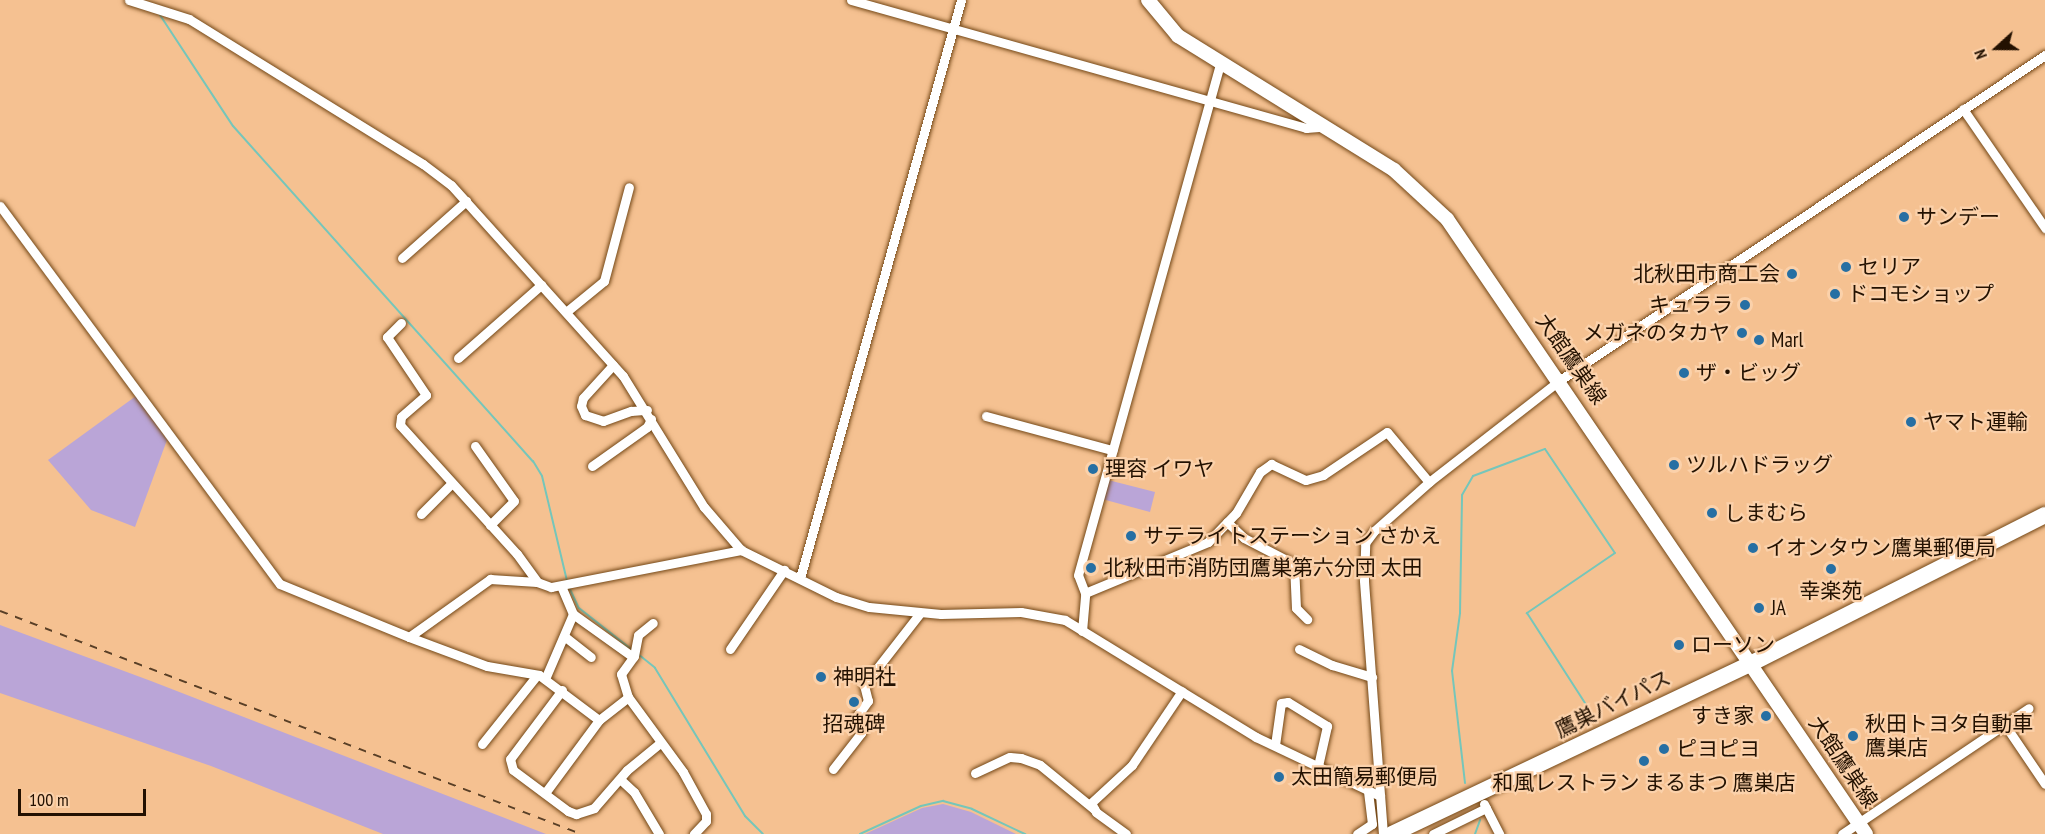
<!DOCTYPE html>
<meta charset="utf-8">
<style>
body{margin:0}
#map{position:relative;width:2045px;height:834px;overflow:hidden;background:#f5c191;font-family:"PT Sans Narrow","Noto Sans JP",sans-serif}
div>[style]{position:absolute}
.green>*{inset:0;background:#baa5d7}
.stream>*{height:2px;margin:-1px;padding:0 1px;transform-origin:1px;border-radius:1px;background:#75c6ba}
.roads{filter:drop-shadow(0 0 2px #744817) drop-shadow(0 0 2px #744817)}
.street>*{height:9px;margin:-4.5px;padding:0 4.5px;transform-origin:4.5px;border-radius:4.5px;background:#fff}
.secondary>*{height:14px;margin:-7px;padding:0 7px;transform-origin:7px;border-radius:7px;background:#fff}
.highway>*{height:16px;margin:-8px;padding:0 8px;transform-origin:8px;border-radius:8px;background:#fff}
.rail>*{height:2px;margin-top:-1px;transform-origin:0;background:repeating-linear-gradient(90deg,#593f26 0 8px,transparent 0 16px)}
.dots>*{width:16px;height:16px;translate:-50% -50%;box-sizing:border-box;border:3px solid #fbd1aa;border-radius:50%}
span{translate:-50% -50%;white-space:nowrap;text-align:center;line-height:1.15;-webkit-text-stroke:4.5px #fbd1aa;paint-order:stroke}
.poi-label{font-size:21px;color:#231101}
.left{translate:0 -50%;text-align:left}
.right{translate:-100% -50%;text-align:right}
.street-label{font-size:21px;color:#231101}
.north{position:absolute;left:1967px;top:18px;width:60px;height:60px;-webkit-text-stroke:4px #fbd1aa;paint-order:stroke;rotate:249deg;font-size:16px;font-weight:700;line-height:24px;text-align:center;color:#231101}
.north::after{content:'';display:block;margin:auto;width:21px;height:27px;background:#231101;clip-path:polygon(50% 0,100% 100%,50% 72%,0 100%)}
.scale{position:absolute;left:18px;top:789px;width:128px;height:27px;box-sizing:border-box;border:3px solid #231101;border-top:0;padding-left:8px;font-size:18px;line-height:21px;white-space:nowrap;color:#231101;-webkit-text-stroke:4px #fbd1aa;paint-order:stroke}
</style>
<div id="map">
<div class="green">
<div style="clip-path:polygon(136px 396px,167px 440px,135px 527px,91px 510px,48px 460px)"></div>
<div style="clip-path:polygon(1108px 480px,1155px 492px,1150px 512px,1102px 499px)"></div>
<div style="clip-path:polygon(0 625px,151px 681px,546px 834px,383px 834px,211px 766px,0 693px)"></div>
<div style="clip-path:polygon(943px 804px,971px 812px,1016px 834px,865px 834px,922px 808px)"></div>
</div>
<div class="stream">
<div style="left:158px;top:12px;width:136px;rotate:56.7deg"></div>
<div style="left:233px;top:126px;width:450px;rotate:48.2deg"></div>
<div style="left:533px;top:461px;width:17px;rotate:59deg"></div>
<div style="left:542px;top:476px;width:108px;rotate:76.6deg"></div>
<div style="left:569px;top:587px;width:23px;rotate:65deg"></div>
<div style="left:579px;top:608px;width:66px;rotate:38.3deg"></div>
<div style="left:638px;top:654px;width:22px;rotate:39deg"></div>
<div style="left:655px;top:668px;width:173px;rotate:58.7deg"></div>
<div style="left:745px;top:816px;width:25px;rotate:45deg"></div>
<div style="left:1465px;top:783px;width:113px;rotate:-96.6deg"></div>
<div style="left:1452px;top:671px;width:59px;rotate:-82.1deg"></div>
<div style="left:1460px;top:613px;width:118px;rotate:-89deg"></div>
<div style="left:1462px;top:495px;width:22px;rotate:-60deg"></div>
<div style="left:1473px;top:476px;width:77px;rotate:-20.6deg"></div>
<div style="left:1545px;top:449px;width:125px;rotate:56.1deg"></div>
<div style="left:1615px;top:553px;width:107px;rotate:145.7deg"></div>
<div style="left:1527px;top:613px;width:127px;rotate:57.2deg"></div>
<div style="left:860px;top:834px;width:67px;rotate:-24.7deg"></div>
<div style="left:921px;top:806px;width:23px;rotate:-13deg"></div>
<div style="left:943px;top:801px;width:30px;rotate:15deg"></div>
<div style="left:972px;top:809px;width:59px;rotate:25.3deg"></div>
<div style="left:1475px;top:834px;width:15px;rotate:-70deg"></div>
</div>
<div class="roads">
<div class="street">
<div style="left:129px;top:0;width:63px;rotate:17.6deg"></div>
<div style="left:189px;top:19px;width:275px;rotate:31.8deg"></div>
<div style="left:423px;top:164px;width:35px;rotate:37deg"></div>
<div style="left:451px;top:185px;width:257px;rotate:48deg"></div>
<div style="left:623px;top:376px;width:154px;rotate:58.3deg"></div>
<div style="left:704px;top:507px;width:57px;rotate:49.3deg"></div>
<div style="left:741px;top:550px;width:106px;rotate:26.3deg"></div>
<div style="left:836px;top:597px;width:34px;rotate:17deg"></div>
<div style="left:869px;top:607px;width:72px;rotate:5.6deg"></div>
<div style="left:941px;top:614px;width:80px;rotate:-1.4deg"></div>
<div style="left:1021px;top:612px;width:45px;rotate:10.3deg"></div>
<div style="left:1065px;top:620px;width:224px;rotate:31.5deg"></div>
<div style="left:1256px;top:737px;width:137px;rotate:25.4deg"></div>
<div style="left:851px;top:0;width:473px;rotate:15.7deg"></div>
<div style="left:1306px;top:128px;width:16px;rotate:-4deg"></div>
<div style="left:1963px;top:109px;width:145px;rotate:55.4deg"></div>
<div style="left:0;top:206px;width:470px;rotate:53.5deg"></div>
<div style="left:280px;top:584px;width:139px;rotate:22.3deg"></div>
<div style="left:409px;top:637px;width:100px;rotate:-35.6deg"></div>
<div style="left:490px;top:579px;width:47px;rotate:3.7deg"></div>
<div style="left:537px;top:582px;width:15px;rotate:20deg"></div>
<div style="left:551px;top:587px;width:194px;rotate:-11deg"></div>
<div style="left:402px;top:258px;width:86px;rotate:-41.7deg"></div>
<div style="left:566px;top:312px;width:49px;rotate:-39.2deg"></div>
<div style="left:604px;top:281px;width:97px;rotate:-75.1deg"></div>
<div style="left:401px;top:323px;width:20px;rotate:135deg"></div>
<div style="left:387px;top:337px;width:70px;rotate:56.1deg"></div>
<div style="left:426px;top:395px;width:33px;rotate:139deg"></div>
<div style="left:401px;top:417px;width:8px;rotate:97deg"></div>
<div style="left:400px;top:425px;width:174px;rotate:47.8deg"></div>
<div style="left:517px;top:554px;width:34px;rotate:54deg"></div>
<div style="left:458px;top:358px;width:111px;rotate:-41.3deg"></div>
<div style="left:613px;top:365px;width:45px;rotate:132.3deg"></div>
<div style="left:583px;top:398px;width:8px;rotate:104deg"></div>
<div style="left:581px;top:406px;width:10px;rotate:66deg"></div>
<div style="left:585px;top:415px;width:19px;rotate:18deg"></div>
<div style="left:603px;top:421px;width:30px;rotate:-20deg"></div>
<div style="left:631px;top:411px;width:16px;rotate:-4deg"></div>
<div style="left:986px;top:416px;width:131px;rotate:15.1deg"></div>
<div style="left:475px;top:446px;width:67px;rotate:54.7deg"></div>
<div style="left:514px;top:501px;width:34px;rotate:135deg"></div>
<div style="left:592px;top:466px;width:67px;rotate:-35.3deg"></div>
<div style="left:647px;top:427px;width:9px;rotate:-63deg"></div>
<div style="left:421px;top:514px;width:42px;rotate:-45deg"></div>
<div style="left:1227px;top:522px;width:23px;rotate:43deg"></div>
<div style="left:1244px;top:538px;width:56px;rotate:27.5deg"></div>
<div style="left:1294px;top:564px;width:44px;rotate:87.4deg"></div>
<div style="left:1296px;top:608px;width:16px;rotate:45deg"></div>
<div style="left:800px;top:578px;width:600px;rotate:-74.43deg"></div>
<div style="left:1085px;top:593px;width:133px;rotate:-22.5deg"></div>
<div style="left:1208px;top:542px;width:40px;rotate:-46deg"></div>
<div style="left:1236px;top:513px;width:48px;rotate:-59.7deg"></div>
<div style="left:1260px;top:472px;width:14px;rotate:-36deg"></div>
<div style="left:1271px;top:464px;width:38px;rotate:25deg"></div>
<div style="left:1306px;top:480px;width:18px;rotate:-16deg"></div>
<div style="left:1323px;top:475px;width:77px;rotate:-33.9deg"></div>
<div style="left:1387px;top:432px;width:65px;rotate:50deg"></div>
<div style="left:573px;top:614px;width:74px;rotate:35.6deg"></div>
<div style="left:1082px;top:631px;width:38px;rotate:-85deg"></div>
<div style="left:1085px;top:593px;width:19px;rotate:-111deg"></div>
<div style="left:1078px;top:575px;width:530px;rotate:-74.47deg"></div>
<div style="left:564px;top:636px;width:34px;rotate:38deg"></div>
<div style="left:409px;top:637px;width:83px;rotate:20.4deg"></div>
<div style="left:487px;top:666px;width:53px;rotate:9.8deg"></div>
<div style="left:539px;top:675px;width:75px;rotate:36.9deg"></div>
<div style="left:599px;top:720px;width:37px;rotate:-38deg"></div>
<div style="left:628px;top:697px;width:93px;rotate:53.7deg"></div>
<div style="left:683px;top:772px;width:48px;rotate:61.3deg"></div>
<div style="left:706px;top:814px;width:7px;rotate:90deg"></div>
<div style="left:706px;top:821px;width:18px;rotate:133deg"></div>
<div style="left:730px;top:649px;width:96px;rotate:-55.6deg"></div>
<div style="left:1299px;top:649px;width:37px;rotate:26deg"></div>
<div style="left:1332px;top:665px;width:42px;rotate:16.7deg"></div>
<div style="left:545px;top:679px;width:71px;rotate:-66.7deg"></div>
<div style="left:573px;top:614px;width:30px;rotate:-113deg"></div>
<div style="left:562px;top:690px;width:86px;rotate:127deg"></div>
<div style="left:510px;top:759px;width:11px;rotate:75deg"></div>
<div style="left:513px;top:770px;width:69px;rotate:36.7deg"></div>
<div style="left:568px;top:811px;width:9px;rotate:21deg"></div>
<div style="left:576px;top:814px;width:19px;rotate:-18deg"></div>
<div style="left:594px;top:808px;width:50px;rotate:-49deg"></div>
<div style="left:627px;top:770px;width:43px;rotate:-39.3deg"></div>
<div style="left:628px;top:697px;width:24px;rotate:-107deg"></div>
<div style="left:621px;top:674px;width:22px;rotate:-54deg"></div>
<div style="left:634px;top:656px;width:21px;rotate:-79deg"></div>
<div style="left:638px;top:635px;width:19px;rotate:-39deg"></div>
<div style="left:2005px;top:725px;width:71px;rotate:55.9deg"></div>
<div style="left:482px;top:744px;width:88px;rotate:-51.4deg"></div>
<div style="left:1275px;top:745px;width:42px;rotate:-81.9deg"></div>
<div style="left:1281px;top:703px;width:7px;rotate:-8deg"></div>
<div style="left:1288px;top:702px;width:46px;rotate:31.6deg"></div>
<div style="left:1327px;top:726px;width:41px;rotate:102.7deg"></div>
<div style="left:833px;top:769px;width:46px;rotate:-52.1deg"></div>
<div style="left:861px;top:733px;width:5px;rotate:-90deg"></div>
<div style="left:861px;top:728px;width:11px;rotate:-131deg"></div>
<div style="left:854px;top:720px;width:24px;rotate:-54deg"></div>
<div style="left:868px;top:701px;width:16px;rotate:-104deg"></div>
<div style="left:864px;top:685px;width:91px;rotate:-52.1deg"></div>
<div style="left:975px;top:773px;width:38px;rotate:-25deg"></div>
<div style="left:1010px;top:757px;width:11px;rotate:5deg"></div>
<div style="left:1021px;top:758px;width:20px;rotate:20deg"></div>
<div style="left:1040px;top:765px;width:70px;rotate:39.2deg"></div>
<div style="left:621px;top:780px;width:18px;rotate:43deg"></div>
<div style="left:634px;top:792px;width:49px;rotate:59.2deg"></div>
<div style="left:545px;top:793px;width:91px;rotate:-53.5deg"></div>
<div style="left:1484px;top:804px;width:34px;rotate:63deg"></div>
<div style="left:1126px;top:834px;width:37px;rotate:-144deg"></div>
<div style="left:1096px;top:812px;width:10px;rotate:-119deg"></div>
<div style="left:1091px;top:803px;width:56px;rotate:-42.8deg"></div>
<div style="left:1132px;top:765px;width:89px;rotate:-56deg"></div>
<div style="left:1357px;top:834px;width:18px;rotate:-34deg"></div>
<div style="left:1372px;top:824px;width:34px;rotate:-97deg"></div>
<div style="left:1383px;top:834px;width:255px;rotate:-94.3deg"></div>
<div style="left:1364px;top:580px;width:37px;rotate:-88deg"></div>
<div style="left:1365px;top:543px;width:15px;rotate:-53deg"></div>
<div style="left:1374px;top:531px;width:74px;rotate:-41.7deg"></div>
<div style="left:1429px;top:482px;width:166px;rotate:-37.9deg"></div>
<div style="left:1560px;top:380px;width:584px;rotate:-33.83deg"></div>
<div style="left:1433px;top:834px;width:59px;rotate:-26.1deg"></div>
<div style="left:1842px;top:834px;width:225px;rotate:-34deg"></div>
</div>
<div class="secondary">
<div style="left:1148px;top:0;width:47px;rotate:50.2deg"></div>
<div style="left:1178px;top:36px;width:254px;rotate:31.8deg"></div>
<div style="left:1394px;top:170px;width:72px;rotate:42.8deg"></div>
<div style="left:1447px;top:219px;width:744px;rotate:55.73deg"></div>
</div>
<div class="highway">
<div style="left:1392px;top:834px;width:399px;rotate:-25.4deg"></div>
<div style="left:1752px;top:663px;width:328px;rotate:-26.8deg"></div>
</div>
</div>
<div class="rail">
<div style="left:0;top:611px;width:622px;rotate:21deg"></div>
</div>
<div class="dots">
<div style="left:1904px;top:217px;background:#266fa3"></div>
<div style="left:1846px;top:267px;background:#266fa3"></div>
<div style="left:1792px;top:274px;background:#266fa3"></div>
<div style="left:1835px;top:294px;background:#266fa3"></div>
<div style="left:1745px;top:305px;background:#266fa3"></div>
<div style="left:1742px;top:333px;background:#266fa3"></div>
<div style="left:1759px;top:340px;background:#266fa3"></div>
<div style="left:1684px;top:373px;background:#266fa3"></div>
<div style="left:1911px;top:422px;background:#266fa3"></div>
<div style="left:1674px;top:465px;background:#266fa3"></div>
<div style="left:1093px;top:469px;background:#266fa3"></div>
<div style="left:1712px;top:513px;background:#266fa3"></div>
<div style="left:1131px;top:536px;background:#266fa3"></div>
<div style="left:1753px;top:548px;background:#266fa3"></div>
<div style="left:1091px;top:568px;background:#266fa3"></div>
<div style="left:1831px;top:569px;background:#266fa3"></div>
<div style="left:1759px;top:608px;background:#266fa3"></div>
<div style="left:1679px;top:645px;background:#266fa3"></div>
<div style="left:821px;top:677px;background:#266fa3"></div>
<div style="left:854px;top:702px;background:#266fa3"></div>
<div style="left:1766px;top:716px;background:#266fa3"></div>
<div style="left:1853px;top:736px;background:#266fa3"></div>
<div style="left:1664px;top:749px;background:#266fa3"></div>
<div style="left:1644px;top:761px;background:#266fa3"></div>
<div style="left:1279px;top:777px;background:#266fa3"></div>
</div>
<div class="poi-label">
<span class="left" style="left:1916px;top:217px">サンデー</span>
<span class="left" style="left:1858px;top:267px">セリア</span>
<span class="right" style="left:1780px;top:274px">北秋田市商工会</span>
<span class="left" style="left:1847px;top:294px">ドコモショップ</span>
<span class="right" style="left:1733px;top:305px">キュララ</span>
<span class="right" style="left:1730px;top:333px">メガネのタカヤ</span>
<span class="left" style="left:1771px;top:340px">Marl</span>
<span class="left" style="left:1696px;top:373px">ザ・ビッグ</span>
<span class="left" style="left:1923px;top:422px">ヤマト運輸</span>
<span class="left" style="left:1686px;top:465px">ツルハドラッグ</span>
<span class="left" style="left:1105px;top:469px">理容 イワヤ</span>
<span class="left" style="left:1724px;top:513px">しまむら</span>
<span class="left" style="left:1143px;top:536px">サテライトステーション さかえ</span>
<span class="left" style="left:1765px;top:548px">イオンタウン鷹巣郵便局</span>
<span class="left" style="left:1103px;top:568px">北秋田市消防団鷹巣第六分団 太田</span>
<span style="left:1831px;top:591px">幸楽苑</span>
<span class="left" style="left:1771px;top:608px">JA</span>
<span class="left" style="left:1691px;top:645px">ローソン</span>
<span class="left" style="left:833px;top:677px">神明社</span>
<span class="right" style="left:1754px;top:716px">すき家</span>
<span style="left:854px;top:724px">招魂碑</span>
<span class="left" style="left:1865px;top:736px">秋田トヨタ自動車<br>鷹巣店</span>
<span class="left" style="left:1676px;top:749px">ピヨピヨ</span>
<span class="left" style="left:1291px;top:777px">太田簡易郵便局</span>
<span style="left:1644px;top:783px">和風レストラン まるまつ 鷹巣店</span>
</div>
<div class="street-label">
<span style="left:1571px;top:359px;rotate:55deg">大館鷹巣線</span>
<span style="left:1613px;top:704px;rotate:-26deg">鷹巣バイパス</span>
<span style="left:1843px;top:762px;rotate:56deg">大館鷹巣線</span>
</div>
<div class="north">N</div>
<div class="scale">100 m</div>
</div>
